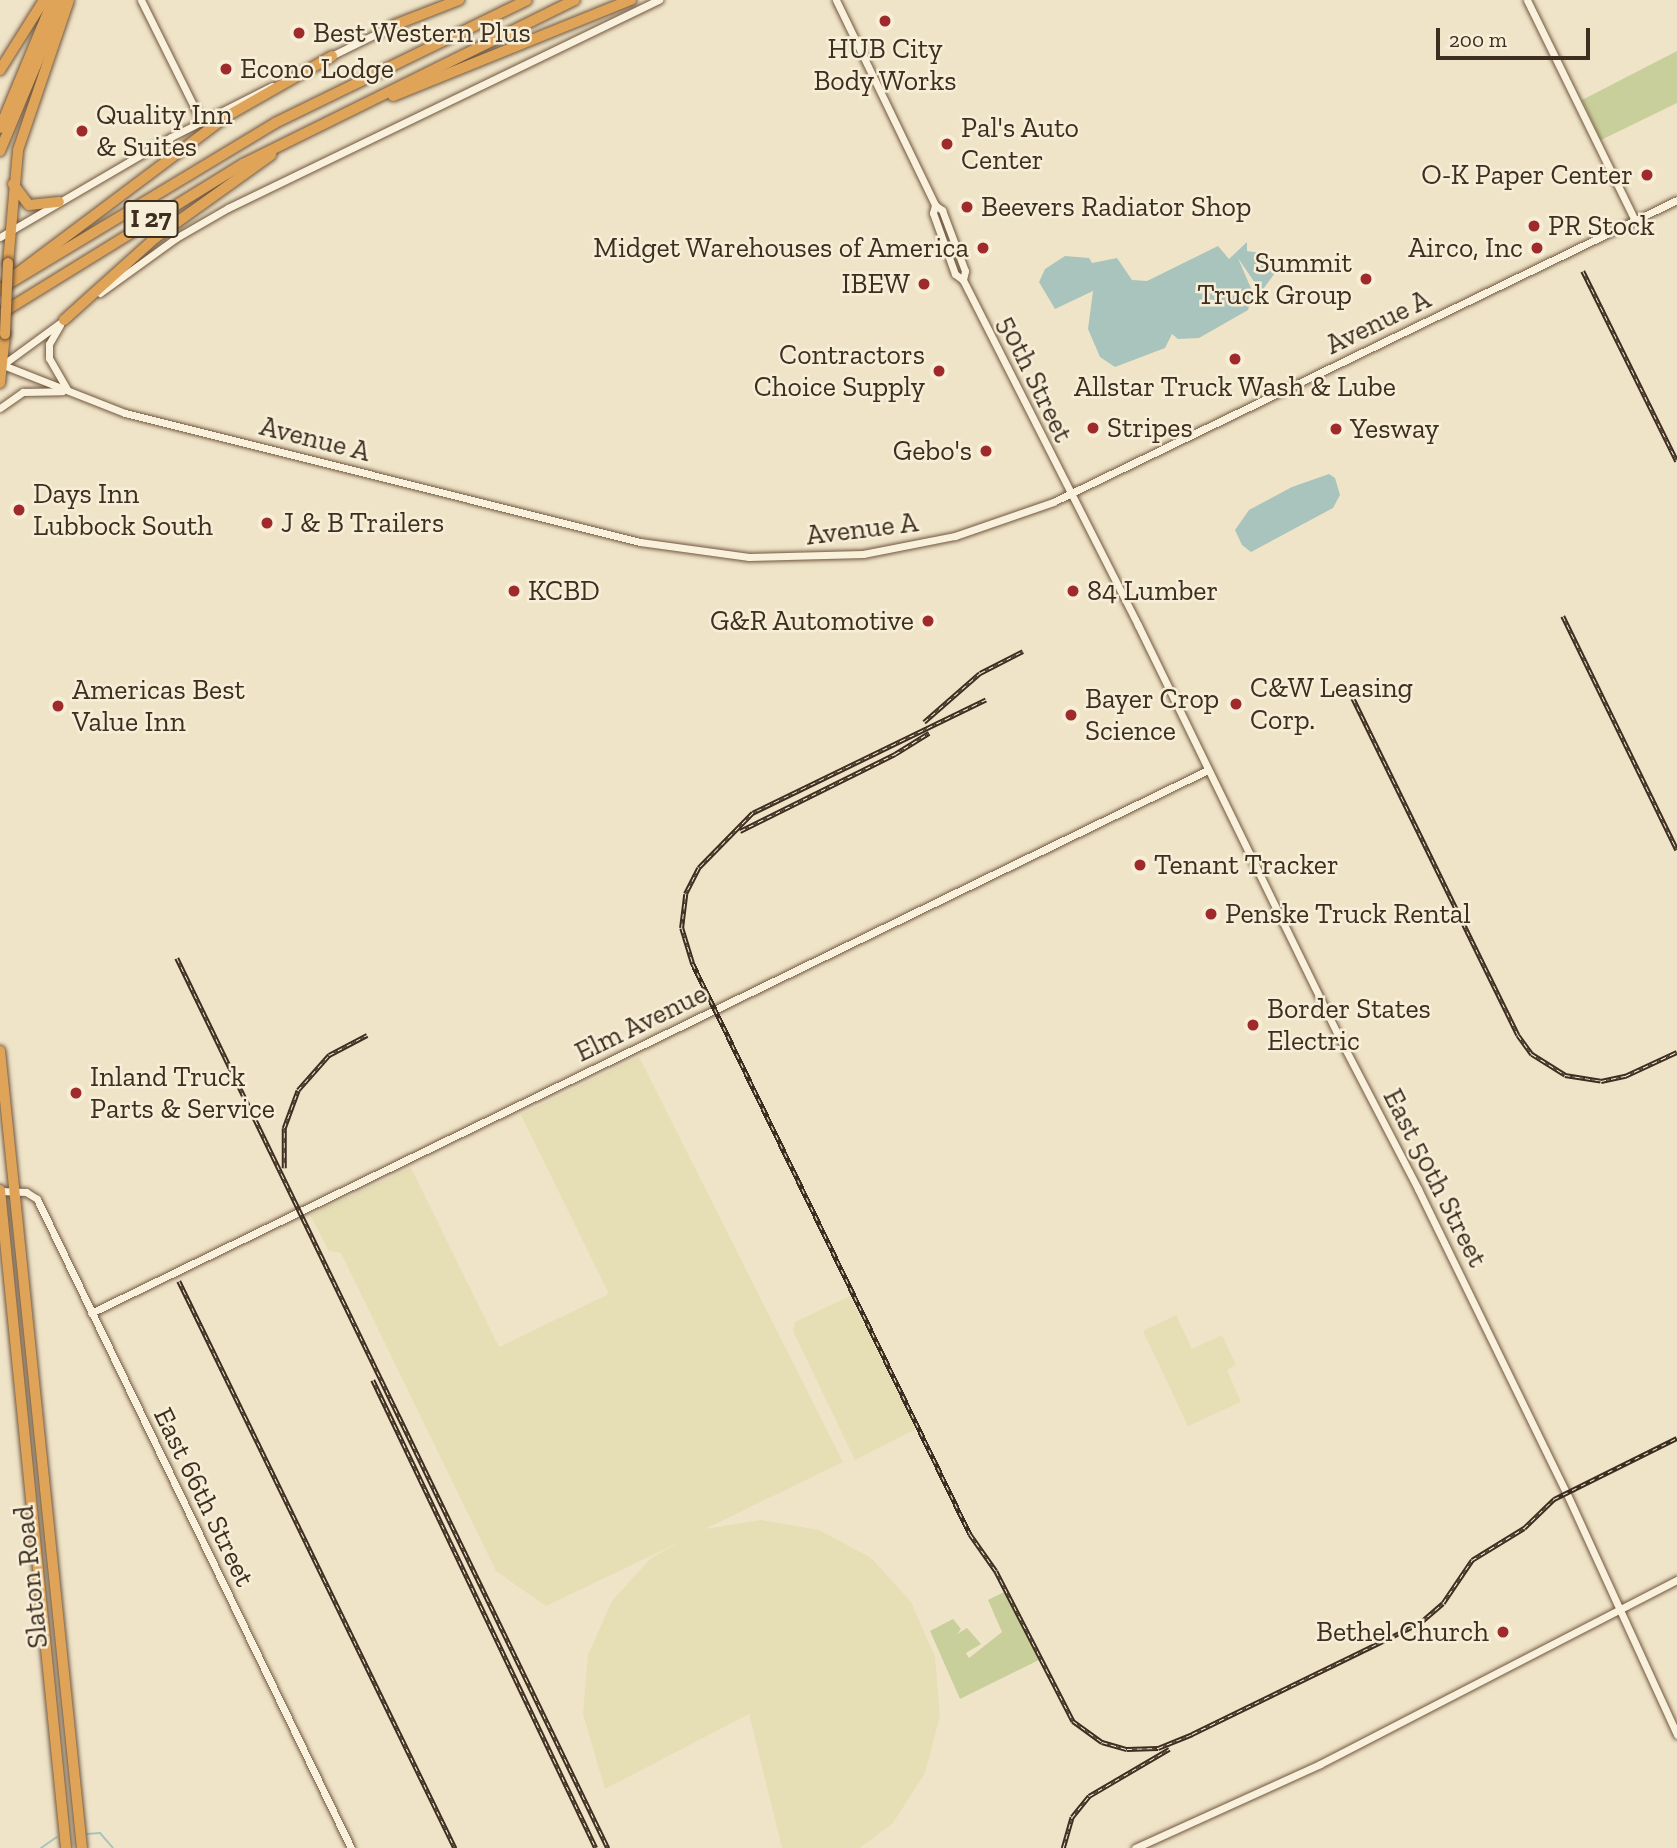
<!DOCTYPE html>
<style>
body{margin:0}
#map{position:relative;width:1677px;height:1848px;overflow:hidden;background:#f0e4c8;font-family:"Zilla Slab",serif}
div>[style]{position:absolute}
.farmland>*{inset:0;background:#e6deb5}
.green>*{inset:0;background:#c9cf9b}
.water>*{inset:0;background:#a9c4bc}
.stream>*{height:2px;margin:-1px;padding:0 1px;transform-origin:1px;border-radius:1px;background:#a9c4bc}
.roads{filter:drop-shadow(0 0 2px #6f573f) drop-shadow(0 0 2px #6f573f)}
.secondary>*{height:7px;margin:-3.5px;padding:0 3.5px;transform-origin:3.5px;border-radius:3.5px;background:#faf1dc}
.highway>*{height:10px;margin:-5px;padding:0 5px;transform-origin:5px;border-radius:5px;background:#e0a458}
.rail>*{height:4.5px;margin-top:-2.25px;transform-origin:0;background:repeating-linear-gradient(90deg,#f7eed8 0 5px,#3d2e20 0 10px);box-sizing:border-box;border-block:2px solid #3d2e20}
.bridges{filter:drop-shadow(0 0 2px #5b4430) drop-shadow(0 0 2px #5b4430)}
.highway-bridge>*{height:10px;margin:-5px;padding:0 5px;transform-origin:5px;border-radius:5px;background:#e0a458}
.dots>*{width:19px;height:19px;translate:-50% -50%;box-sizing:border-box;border:4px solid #f7eed8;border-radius:50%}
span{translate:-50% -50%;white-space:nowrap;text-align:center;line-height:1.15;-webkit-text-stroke:5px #f7eed8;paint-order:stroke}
.shield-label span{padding:2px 5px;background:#f7eed8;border:2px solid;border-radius:5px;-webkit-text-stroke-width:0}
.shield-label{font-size:26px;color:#3d2e20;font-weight:700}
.poi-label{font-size:28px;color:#3d2e20}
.left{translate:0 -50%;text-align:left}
.right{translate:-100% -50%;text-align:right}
.street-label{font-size:28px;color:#3d2e20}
.scale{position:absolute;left:1436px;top:28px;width:154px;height:32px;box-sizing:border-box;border:4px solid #3d2e20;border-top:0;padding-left:9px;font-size:21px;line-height:24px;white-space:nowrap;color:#3d2e20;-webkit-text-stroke:5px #f7eed8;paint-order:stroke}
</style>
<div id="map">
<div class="farmland">
<div style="clip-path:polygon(639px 1057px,843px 1462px,705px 1529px,761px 1520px,819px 1530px,871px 1558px,911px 1602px,935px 1657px,940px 1716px,925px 1773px,893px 1823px,860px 1848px,782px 1848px,749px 1714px,605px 1789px,583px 1714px,588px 1655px,612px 1601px,651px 1558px,686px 1539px,546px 1606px,496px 1571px,341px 1253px,329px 1251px,310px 1215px,411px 1168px,499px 1347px,609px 1294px,521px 1115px)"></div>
<div style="clip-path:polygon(850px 1296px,916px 1429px,855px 1460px,793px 1331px,795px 1322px)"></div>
<div style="clip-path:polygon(1176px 1315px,1192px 1349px,1222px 1335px,1236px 1365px,1227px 1370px,1241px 1402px,1188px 1426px,1143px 1331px)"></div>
</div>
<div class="green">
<div style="clip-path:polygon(1677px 51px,1677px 103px,1601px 140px,1582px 100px)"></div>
<div style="clip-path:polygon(1006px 1591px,1039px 1660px,960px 1699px,930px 1631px,953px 1619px,961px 1629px,957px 1634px,967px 1628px,981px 1644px,966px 1653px,969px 1658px,1002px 1632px,988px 1600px)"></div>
</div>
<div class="water">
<div style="clip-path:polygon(1247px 242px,1247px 251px,1267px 254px,1275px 273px,1261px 292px,1238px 258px,1253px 293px,1248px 310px,1199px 338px,1178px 339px,1172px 334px,1165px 348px,1115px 367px,1100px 357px,1088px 329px,1093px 291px,1055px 309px,1039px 282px,1045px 269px,1065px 256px,1089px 258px,1092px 263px,1117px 258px,1132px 280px,1147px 281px,1218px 246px,1229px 259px)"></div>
<div style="clip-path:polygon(1329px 474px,1335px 478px,1340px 495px,1333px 508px,1251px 552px,1242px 545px,1235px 530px,1249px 510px,1292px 487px)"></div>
</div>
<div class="stream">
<div style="left:87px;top:1834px;width:13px;rotate:-4deg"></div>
<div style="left:100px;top:1833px;width:20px;rotate:49deg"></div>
<div style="left:41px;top:1848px;width:19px;rotate:-35deg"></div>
</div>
<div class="roads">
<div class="secondary">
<div style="left:141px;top:0;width:135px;rotate:63.6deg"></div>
<div style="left:836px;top:0;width:228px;rotate:64.2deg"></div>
<div style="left:935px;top:205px;width:9px;rotate:36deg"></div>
<div style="left:942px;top:210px;width:65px;rotate:69.3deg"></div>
<div style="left:965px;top:271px;width:9px;rotate:103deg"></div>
<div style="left:1527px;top:0;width:245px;rotate:63.9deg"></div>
<div style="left:329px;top:57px;width:72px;rotate:-26.2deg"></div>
<div style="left:935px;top:205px;width:8px;rotate:104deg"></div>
<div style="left:933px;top:213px;width:65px;rotate:70.2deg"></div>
<div style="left:955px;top:274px;width:10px;rotate:37deg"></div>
<div style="left:963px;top:280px;width:387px;rotate:63.1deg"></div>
<div style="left:1138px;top:625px;width:458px;rotate:64deg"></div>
<div style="left:1339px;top:1037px;width:171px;rotate:62.5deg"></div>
<div style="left:1418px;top:1189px;width:337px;rotate:64deg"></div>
<div style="left:1566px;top:1492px;width:267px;rotate:65.4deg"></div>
<div style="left:0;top:237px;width:198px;rotate:-30.3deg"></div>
<div style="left:171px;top:137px;width:113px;rotate:-26.8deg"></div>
<div style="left:100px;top:293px;width:94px;rotate:-35.9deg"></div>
<div style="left:176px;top:238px;width:60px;rotate:-30deg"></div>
<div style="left:228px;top:208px;width:479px;rotate:-25.8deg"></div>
<div style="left:60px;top:325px;width:22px;rotate:120deg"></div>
<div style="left:49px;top:344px;width:14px;rotate:90deg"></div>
<div style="left:49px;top:358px;width:36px;rotate:60deg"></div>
<div style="left:3px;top:365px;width:131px;rotate:21.5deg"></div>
<div style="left:125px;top:413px;width:531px;rotate:14.06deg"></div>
<div style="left:640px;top:542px;width:110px;rotate:7.8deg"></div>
<div style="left:749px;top:557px;width:114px;rotate:-1.5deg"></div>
<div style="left:863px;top:554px;width:94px;rotate:-11.1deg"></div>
<div style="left:955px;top:536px;width:104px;rotate:-19.1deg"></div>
<div style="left:1053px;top:502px;width:693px;rotate:-25.83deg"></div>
<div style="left:1px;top:366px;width:83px;rotate:-36.2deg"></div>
<div style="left:0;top:408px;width:28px;rotate:-35deg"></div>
<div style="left:23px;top:392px;width:39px;rotate:-1deg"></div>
<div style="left:0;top:1191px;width:26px;rotate:2deg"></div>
<div style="left:26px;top:1192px;width:13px;rotate:32deg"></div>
<div style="left:37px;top:1199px;width:721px;rotate:64.18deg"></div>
<div style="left:91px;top:1313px;width:1242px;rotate:-25.93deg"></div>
<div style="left:1135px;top:1848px;width:203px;rotate:-24.4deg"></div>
<div style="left:1320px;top:1764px;width:402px;rotate:-27.3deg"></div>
</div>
<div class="highway">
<div style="left:392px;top:26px;width:72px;rotate:-21.2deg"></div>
<div style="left:0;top:70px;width:83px;rotate:-57.8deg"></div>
<div style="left:393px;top:96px;width:257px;rotate:-22deg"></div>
<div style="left:0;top:128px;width:139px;rotate:-67.5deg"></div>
<div style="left:0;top:151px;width:160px;rotate:-67.3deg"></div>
<div style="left:13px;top:184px;width:26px;rotate:53deg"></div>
<div style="left:29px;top:205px;width:30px;rotate:-6deg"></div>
<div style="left:8px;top:263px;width:113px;rotate:-84.9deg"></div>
<div style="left:18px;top:150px;width:158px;rotate:-71.2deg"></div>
<div style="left:11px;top:278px;width:270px;rotate:-36.9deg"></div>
<div style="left:227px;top:116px;width:121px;rotate:-29.7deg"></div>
<div style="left:0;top:289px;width:321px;rotate:-31.1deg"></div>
<div style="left:275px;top:123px;width:280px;rotate:-26deg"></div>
<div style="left:0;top:314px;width:286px;rotate:-31.7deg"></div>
<div style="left:243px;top:164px;width:370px;rotate:-26.3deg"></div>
<div style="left:64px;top:320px;width:122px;rotate:-42deg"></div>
<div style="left:155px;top:238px;width:143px;rotate:-35.6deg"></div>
<div style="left:0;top:383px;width:49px;rotate:-84.2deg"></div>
<div style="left:0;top:1051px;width:801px;rotate:84.13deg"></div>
<div style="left:0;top:1190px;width:661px;rotate:84.27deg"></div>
</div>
</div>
<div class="rail">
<div style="left:1583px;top:271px;width:212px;rotate:63.7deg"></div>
<div style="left:1563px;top:616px;width:260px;rotate:64deg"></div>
<div style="left:1353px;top:698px;width:375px;rotate:63.9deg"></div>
<div style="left:1518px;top:1035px;width:24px;rotate:54deg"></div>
<div style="left:1532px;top:1054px;width:39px;rotate:32deg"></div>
<div style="left:1565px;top:1075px;width:36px;rotate:9deg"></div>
<div style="left:1601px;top:1081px;width:25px;rotate:-12deg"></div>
<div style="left:1625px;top:1076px;width:57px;rotate:-24.8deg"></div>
<div style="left:986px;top:700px;width:259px;rotate:154.1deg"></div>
<div style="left:753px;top:813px;width:77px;rotate:134.5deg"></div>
<div style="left:699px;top:868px;width:29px;rotate:117deg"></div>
<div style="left:686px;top:894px;width:34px;rotate:97deg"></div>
<div style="left:682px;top:928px;width:38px;rotate:73deg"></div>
<div style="left:693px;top:964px;width:634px;rotate:64.08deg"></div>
<div style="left:970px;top:1534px;width:45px;rotate:54.9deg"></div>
<div style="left:996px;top:1571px;width:169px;rotate:62.8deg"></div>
<div style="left:1073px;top:1721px;width:36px;rotate:36deg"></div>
<div style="left:1102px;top:1742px;width:26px;rotate:16deg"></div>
<div style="left:1127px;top:1749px;width:31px;rotate:-2deg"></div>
<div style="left:1158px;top:1748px;width:37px;rotate:-22deg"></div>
<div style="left:1192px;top:1734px;width:254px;rotate:-26deg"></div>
<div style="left:1420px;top:1623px;width:30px;rotate:-41deg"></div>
<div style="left:1443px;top:1603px;width:52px;rotate:-56deg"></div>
<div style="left:1472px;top:1560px;width:61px;rotate:-31.6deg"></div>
<div style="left:1524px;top:1528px;width:42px;rotate:-44deg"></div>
<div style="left:1554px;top:1499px;width:137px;rotate:-26.4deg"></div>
<div style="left:924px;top:722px;width:74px;rotate:-41.2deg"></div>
<div style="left:980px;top:673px;width:48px;rotate:-27.1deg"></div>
<div style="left:740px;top:831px;width:173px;rotate:-26.4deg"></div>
<div style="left:895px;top:754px;width:40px;rotate:-32deg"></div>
<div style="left:177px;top:958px;width:989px;rotate:64.16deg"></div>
<div style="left:284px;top:1168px;width:40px;rotate:-90deg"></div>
<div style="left:284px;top:1128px;width:40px;rotate:-69.8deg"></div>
<div style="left:298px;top:1090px;width:47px;rotate:-48.5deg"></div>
<div style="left:329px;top:1055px;width:43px;rotate:-27.8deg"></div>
<div style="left:179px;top:1281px;width:631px;rotate:64.04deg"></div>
<div style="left:373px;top:1380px;width:518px;rotate:64.52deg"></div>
<div style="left:1063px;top:1848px;width:32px;rotate:-74deg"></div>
<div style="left:1072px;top:1817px;width:27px;rotate:-51deg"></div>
<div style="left:1089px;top:1796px;width:93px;rotate:-30.4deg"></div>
</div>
<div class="bridges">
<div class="highway-bridge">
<div style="left:5px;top:334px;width:71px;rotate:-87.6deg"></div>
</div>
</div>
<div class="dots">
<div style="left:885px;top:21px;background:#9e2a2b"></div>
<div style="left:299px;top:33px;background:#9e2a2b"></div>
<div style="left:226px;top:69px;background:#9e2a2b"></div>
<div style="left:82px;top:131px;background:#9e2a2b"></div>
<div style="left:947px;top:144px;background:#9e2a2b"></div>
<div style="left:1647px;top:175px;background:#9e2a2b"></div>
<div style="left:967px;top:207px;background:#9e2a2b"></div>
<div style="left:1534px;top:226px;background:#9e2a2b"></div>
<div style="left:983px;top:248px;background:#9e2a2b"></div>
<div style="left:1537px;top:248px;background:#9e2a2b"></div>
<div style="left:1366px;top:279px;background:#9e2a2b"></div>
<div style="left:924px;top:284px;background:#9e2a2b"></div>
<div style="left:1235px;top:359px;background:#9e2a2b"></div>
<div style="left:939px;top:371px;background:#9e2a2b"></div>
<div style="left:1093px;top:428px;background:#9e2a2b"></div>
<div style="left:1336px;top:429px;background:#9e2a2b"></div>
<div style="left:986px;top:451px;background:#9e2a2b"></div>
<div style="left:19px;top:510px;background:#9e2a2b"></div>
<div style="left:267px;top:523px;background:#9e2a2b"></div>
<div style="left:514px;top:591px;background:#9e2a2b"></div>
<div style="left:1073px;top:591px;background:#9e2a2b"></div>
<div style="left:928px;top:621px;background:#9e2a2b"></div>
<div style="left:1236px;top:704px;background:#9e2a2b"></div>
<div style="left:58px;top:706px;background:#9e2a2b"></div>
<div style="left:1071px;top:715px;background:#9e2a2b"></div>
<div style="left:1140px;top:865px;background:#9e2a2b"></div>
<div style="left:1211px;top:914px;background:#9e2a2b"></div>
<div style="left:1253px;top:1025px;background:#9e2a2b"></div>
<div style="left:76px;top:1093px;background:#9e2a2b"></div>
<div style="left:1503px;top:1632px;background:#9e2a2b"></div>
</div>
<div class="shield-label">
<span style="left:151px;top:219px">I 27</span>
</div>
<div class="poi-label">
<span class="left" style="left:313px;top:33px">Best Western Plus</span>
<span style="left:885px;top:65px">HUB City<br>Body Works</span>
<span class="left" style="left:240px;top:69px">Econo Lodge</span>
<span class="left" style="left:96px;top:131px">Quality Inn<br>&amp; Suites</span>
<span class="left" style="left:961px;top:144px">Pal's Auto<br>Center</span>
<span class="right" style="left:1633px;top:175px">O-K Paper Center</span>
<span class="left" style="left:981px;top:207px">Beevers Radiator Shop</span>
<span class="left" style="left:1548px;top:226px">PR Stock</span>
<span class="right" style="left:969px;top:248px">Midget Warehouses of America</span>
<span class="right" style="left:1523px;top:248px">Airco, Inc</span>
<span class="right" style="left:1352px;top:279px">Summit<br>Truck Group</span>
<span class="right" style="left:910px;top:284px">IBEW</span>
<span class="right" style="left:925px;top:371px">Contractors<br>Choice Supply</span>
<span style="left:1235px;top:387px">Allstar Truck Wash &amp; Lube</span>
<span class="left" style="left:1107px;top:428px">Stripes</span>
<span class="left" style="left:1350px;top:429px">Yesway</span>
<span class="right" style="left:972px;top:451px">Gebo's</span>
<span class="left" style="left:33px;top:510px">Days Inn<br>Lubbock South</span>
<span class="left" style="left:281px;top:523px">J &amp; B Trailers</span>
<span class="left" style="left:528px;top:591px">KCBD</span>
<span class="left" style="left:1087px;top:591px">84 Lumber</span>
<span class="right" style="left:914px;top:621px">G&amp;R Automotive</span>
<span class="left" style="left:1250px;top:704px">C&amp;W Leasing<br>Corp.</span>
<span class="left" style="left:72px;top:706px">Americas Best<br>Value Inn</span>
<span class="left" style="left:1085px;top:715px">Bayer Crop<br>Science</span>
<span class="left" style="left:1154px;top:865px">Tenant Tracker</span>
<span class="left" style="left:1225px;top:914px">Penske Truck Rental</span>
<span class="left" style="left:1267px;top:1025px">Border States<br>Electric</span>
<span class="left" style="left:90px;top:1093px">Inland Truck<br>Parts &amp; Service</span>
<span class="right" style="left:1489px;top:1632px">Bethel Church</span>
</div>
<div class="street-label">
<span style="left:1378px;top:322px;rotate:-26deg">Avenue A</span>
<span style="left:1035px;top:379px;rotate:64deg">50th Street</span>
<span style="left:315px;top:439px;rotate:14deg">Avenue A</span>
<span style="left:862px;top:529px;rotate:-7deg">Avenue A</span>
<span style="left:641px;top:1023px;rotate:-26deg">Elm Avenue</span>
<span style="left:1435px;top:1178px;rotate:63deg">East 50th Street</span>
<span style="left:204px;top:1497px;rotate:64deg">East 66th Street</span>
<span style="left:31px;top:1577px;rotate:-96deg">Slaton Road</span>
</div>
<div class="scale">200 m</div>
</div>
